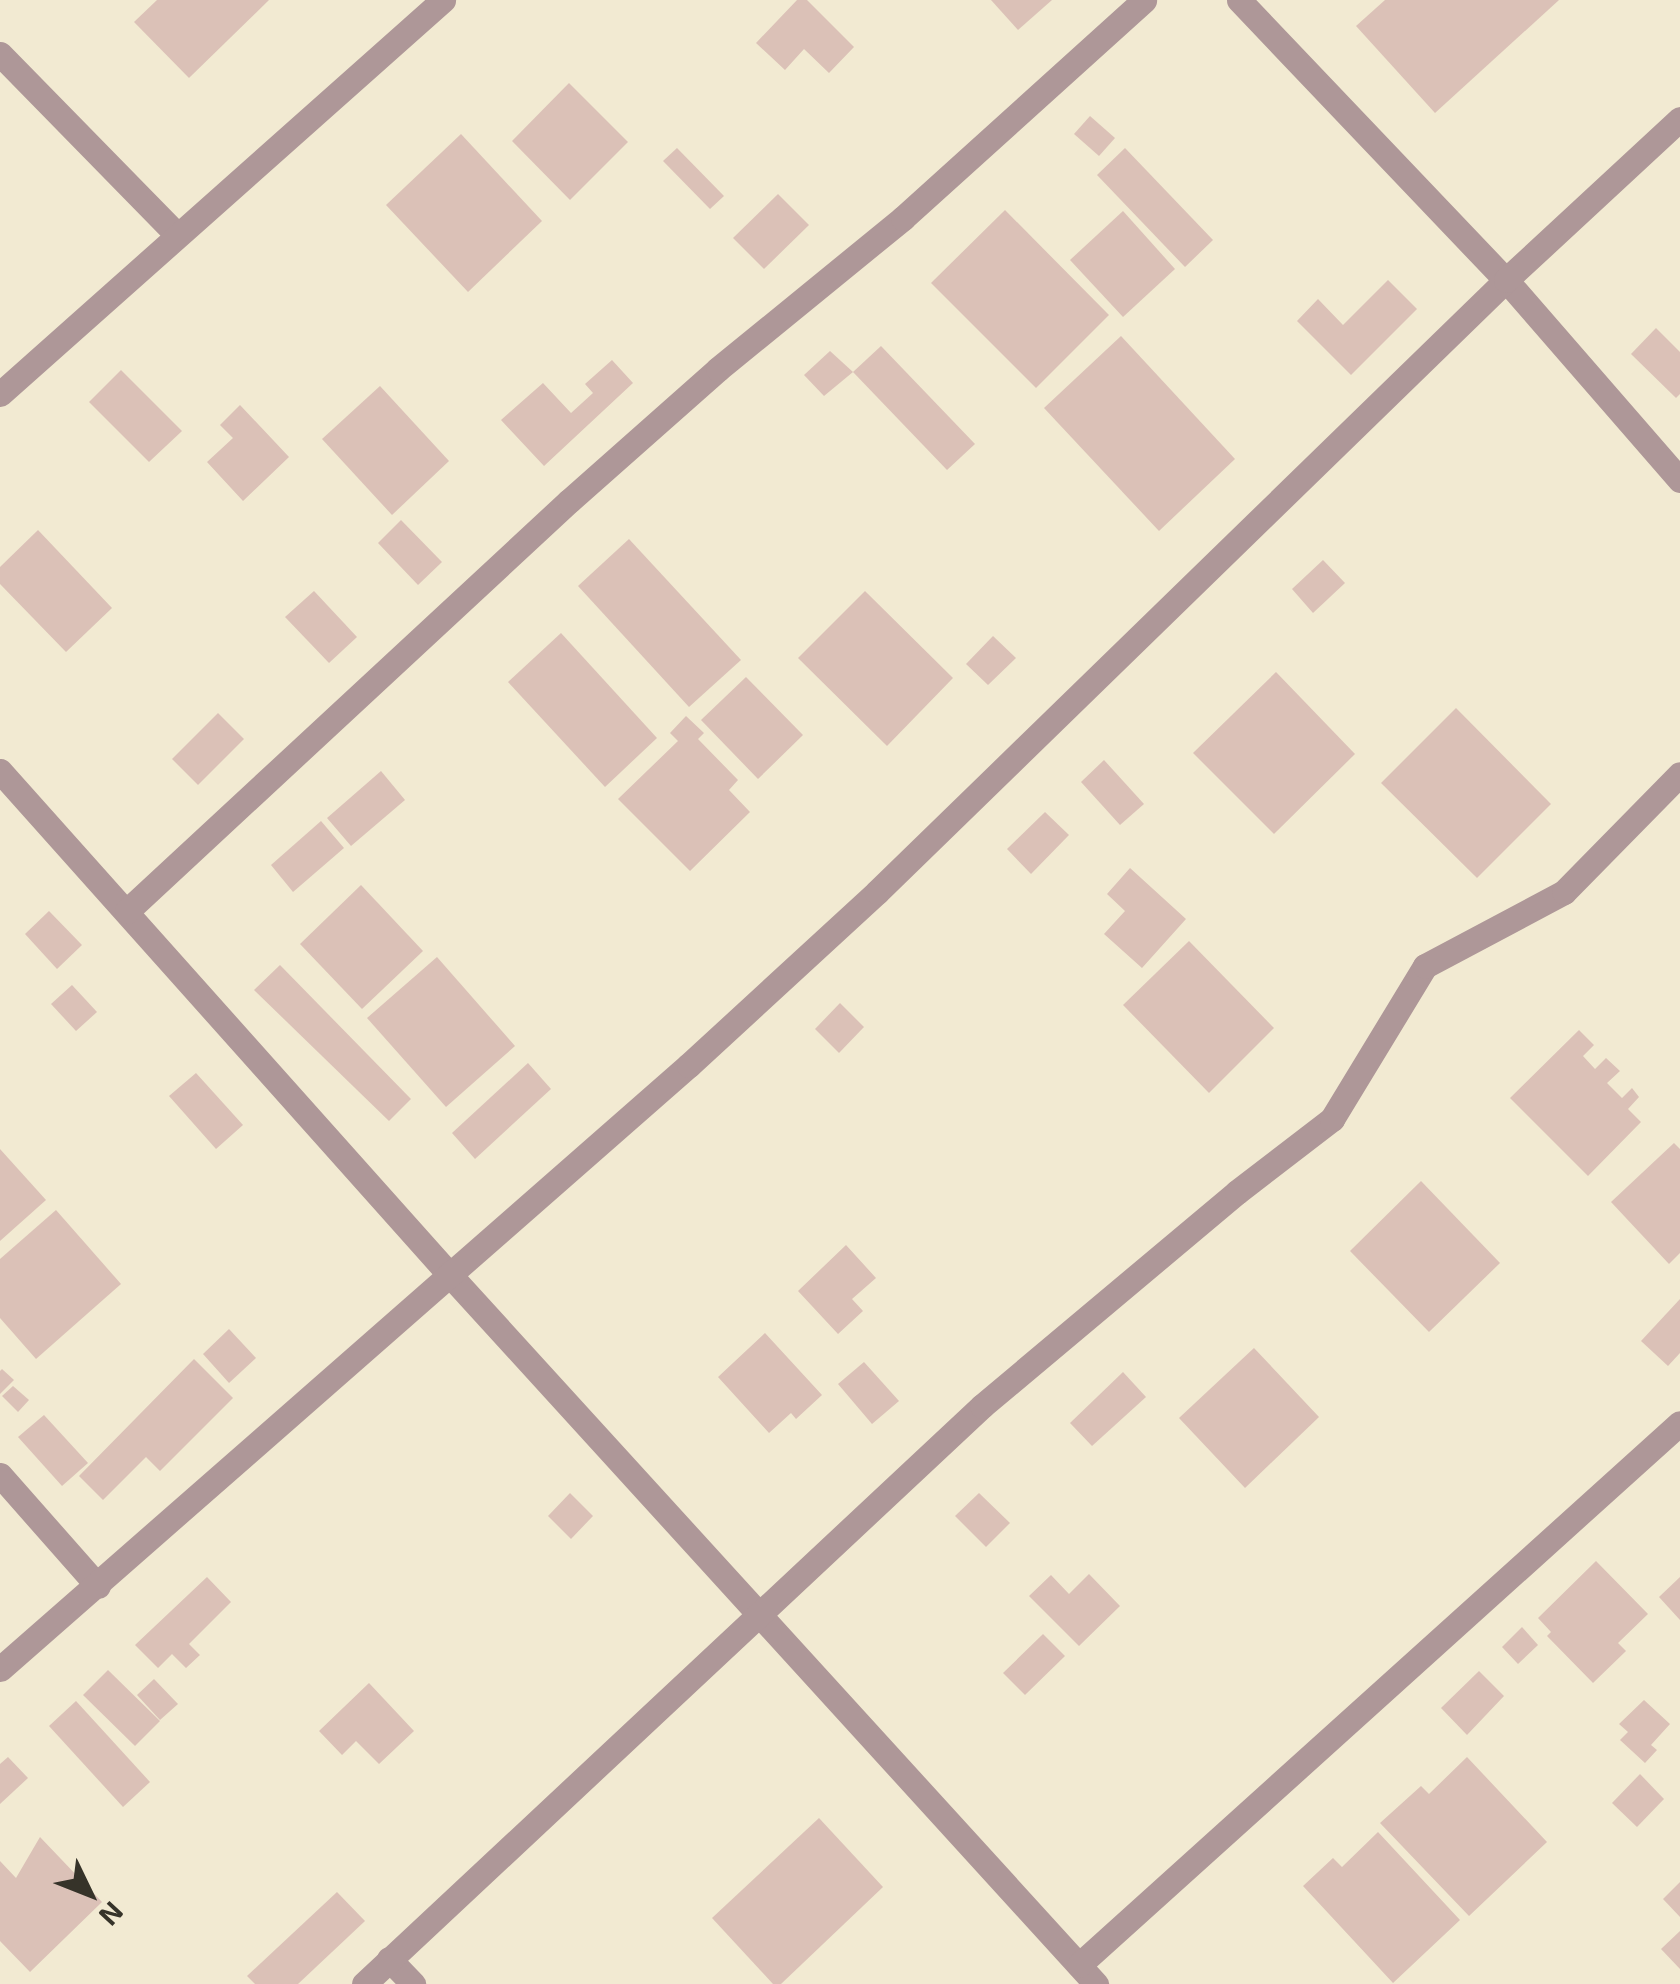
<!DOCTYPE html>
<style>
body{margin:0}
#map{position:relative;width:1680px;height:1984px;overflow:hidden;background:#f2ead2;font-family:"Exo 2",sans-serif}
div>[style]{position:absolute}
.building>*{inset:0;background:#dbc1b7}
.minor>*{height:25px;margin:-12.5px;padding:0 12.5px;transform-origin:12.5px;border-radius:12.5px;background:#ae9798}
span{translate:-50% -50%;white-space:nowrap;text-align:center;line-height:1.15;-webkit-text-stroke:8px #f2ead2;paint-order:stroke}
.north{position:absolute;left:40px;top:1844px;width:100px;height:100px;-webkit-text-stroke:8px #f2ead2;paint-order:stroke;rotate:133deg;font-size:28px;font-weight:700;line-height:40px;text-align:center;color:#363329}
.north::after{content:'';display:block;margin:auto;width:35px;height:45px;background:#363329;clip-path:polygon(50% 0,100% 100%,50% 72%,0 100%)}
</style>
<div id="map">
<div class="building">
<div style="clip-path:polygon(157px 0,269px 0,189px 78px,134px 22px)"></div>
<div style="clip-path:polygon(797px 0,807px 0,854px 47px,829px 73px,804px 49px,785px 70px,756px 43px)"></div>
<div style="clip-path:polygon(991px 0,1052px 0,1018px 30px)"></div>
<div style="clip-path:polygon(1385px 0,1559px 0,1435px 113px,1356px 26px)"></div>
<div style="clip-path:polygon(569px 83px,628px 142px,570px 200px,512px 141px)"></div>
<div style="clip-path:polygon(1090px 116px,1115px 138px,1099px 156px,1074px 134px)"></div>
<div style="clip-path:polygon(461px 134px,542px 221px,468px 292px,386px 205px)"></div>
<div style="clip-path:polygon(677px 148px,724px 196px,710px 209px,663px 161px)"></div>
<div style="clip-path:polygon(1125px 148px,1213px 240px,1185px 267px,1097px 175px)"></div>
<div style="clip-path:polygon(778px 194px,809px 225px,764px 269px,733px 238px)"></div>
<div style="clip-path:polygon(1005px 210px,1109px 315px,1036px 388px,931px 283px)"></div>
<div style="clip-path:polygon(1123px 211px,1175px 269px,1123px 317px,1070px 260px)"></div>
<div style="clip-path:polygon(1388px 280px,1417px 309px,1351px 375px,1297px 321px,1318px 299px,1343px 325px)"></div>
<div style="clip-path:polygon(1656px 328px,1680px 352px,1680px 394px,1676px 398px,1631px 354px)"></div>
<div style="clip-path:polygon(1121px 336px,1235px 459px,1159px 531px,1044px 408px)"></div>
<div style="clip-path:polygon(881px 346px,975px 444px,947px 470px,853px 372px)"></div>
<div style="clip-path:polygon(830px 351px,853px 372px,824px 396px,804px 375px)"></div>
<div style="clip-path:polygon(612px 360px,633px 383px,544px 466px,501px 420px,543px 383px,571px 413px,593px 393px,585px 384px)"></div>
<div style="clip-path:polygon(121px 370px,182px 431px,149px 462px,89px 402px)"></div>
<div style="clip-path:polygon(380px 386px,449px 461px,392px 515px,322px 439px)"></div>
<div style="clip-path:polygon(240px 405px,289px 457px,243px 501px,207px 462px,233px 438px,220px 425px)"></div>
<div style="clip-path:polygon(401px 520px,442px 562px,418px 585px,378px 543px)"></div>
<div style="clip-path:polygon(38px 530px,112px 608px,66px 652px,0 584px,0 567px)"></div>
<div style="clip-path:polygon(629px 539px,741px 660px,689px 707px,578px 586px)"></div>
<div style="clip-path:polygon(1323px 560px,1345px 583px,1313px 613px,1292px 589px)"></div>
<div style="clip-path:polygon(314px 591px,357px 637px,329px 663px,285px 617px)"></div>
<div style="clip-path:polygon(865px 591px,953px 678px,887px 746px,798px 658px)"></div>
<div style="clip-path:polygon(561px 633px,657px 738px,605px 787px,508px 682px)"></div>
<div style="clip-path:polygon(993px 636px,1016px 658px,988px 685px,966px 664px)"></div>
<div style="clip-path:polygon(1276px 672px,1355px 754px,1274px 834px,1193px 753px)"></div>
<div style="clip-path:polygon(746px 677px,803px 735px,758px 779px,701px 720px)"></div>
<div style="clip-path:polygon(1456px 708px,1551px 804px,1477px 878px,1381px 783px)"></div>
<div style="clip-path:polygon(218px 713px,244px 739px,198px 785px,172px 759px)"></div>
<div style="clip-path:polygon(686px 716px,704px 733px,698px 739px,738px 780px,729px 790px,750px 812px,690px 871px,618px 799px,678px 741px,670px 733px)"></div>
<div style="clip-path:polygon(1104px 760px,1144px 804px,1120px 825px,1081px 782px)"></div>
<div style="clip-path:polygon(381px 771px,405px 800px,351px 846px,327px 818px)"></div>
<div style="clip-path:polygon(1045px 812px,1069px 835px,1031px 874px,1007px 849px)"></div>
<div style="clip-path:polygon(321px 821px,344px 848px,293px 892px,271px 865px)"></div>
<div style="clip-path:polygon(1130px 868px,1186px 919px,1142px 968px,1104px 934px,1125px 911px,1107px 894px)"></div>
<div style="clip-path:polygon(361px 885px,423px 951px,362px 1009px,300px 944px)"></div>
<div style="clip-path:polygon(49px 911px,82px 945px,57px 969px,25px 934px)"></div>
<div style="clip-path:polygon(1189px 941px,1274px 1028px,1209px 1093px,1123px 1005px)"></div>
<div style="clip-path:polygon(437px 957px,515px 1046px,446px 1107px,367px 1018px)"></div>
<div style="clip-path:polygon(280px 965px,411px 1099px,389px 1121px,254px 990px)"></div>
<div style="clip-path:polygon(72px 985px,97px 1012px,76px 1031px,51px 1004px)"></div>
<div style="clip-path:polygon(840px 1003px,864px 1027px,839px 1053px,815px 1029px)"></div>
<div style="clip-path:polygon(1579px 1030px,1594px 1045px,1583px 1056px,1595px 1069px,1606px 1058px,1620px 1071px,1607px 1083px,1622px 1098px,1632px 1088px,1639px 1097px,1628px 1109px,1641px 1122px,1588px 1176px,1510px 1098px)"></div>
<div style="clip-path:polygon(528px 1063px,551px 1089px,475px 1159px,452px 1133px)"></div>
<div style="clip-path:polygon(196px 1073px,243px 1125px,216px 1149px,169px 1096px)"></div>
<div style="clip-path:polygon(1674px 1143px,1680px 1149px,1680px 1253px,1669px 1264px,1611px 1202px)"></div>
<div style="clip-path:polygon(0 1149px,46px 1200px,0 1241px)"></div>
<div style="clip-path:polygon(1421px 1181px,1500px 1263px,1429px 1332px,1350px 1251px)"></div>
<div style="clip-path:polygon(56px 1210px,121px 1284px,36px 1359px,0 1318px,0 1259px)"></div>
<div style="clip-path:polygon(846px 1245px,876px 1278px,852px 1299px,863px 1311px,838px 1334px,798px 1291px)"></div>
<div style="clip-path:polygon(1680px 1299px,1680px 1353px,1668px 1366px,1641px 1341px)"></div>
<div style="clip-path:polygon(229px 1329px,256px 1358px,229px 1383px,203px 1354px)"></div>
<div style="clip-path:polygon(765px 1333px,822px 1395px,796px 1419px,791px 1413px,769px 1433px,718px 1377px)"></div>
<div style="clip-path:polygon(1254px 1348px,1319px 1417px,1245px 1488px,1179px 1418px)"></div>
<div style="clip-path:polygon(194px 1359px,233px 1398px,160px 1471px,146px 1457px,103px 1500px,79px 1476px)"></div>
<div style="clip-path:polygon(864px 1362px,899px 1401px,872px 1424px,838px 1384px)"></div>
<div style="clip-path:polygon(2px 1369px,14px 1380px,0 1394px,0 1371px)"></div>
<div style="clip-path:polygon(1123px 1372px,1146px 1397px,1092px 1446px,1070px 1423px)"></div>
<div style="clip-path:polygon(13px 1386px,29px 1400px,18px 1412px,2px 1396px)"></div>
<div style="clip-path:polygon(44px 1415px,88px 1463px,62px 1486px,18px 1437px)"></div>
<div style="clip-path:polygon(570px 1493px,593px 1516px,571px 1539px,548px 1516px)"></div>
<div style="clip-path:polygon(979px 1493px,1010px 1523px,986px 1547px,955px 1516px)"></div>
<div style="clip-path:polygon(1596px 1561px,1648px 1614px,1618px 1643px,1626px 1651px,1593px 1683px,1547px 1636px,1551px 1632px,1538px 1618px)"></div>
<div style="clip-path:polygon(1089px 1574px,1120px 1606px,1079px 1646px,1029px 1596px,1051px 1575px,1069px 1594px)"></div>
<div style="clip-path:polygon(207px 1577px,231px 1602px,189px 1644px,200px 1655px,186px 1668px,172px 1654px,158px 1668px,135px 1645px)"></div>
<div style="clip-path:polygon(1680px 1577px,1680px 1620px,1659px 1597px)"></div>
<div style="clip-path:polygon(1522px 1627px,1538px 1645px,1518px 1664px,1502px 1647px)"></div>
<div style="clip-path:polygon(1043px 1634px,1065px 1656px,1025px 1695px,1003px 1673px)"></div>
<div style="clip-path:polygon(108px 1670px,160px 1721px,135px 1746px,83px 1695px)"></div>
<div style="clip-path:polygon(1479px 1671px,1504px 1696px,1467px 1735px,1441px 1708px)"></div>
<div style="clip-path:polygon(154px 1679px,178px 1704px,160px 1720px,137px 1695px)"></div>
<div style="clip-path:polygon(369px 1683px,414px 1731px,379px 1764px,356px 1741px,342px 1755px,319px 1731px)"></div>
<div style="clip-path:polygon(1644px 1700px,1670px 1724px,1651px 1745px,1657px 1750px,1645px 1763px,1620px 1740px,1628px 1732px,1619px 1724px)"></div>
<div style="clip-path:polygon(76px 1701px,150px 1782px,123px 1807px,49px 1726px)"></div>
<div style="clip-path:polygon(8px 1757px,28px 1778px,0 1804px,0 1764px)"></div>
<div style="clip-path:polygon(1467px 1757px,1547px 1842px,1469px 1916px,1380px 1823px,1421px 1786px,1429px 1794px)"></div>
<div style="clip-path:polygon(1640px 1774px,1664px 1799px,1637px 1827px,1612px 1803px)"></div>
<div style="clip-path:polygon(819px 1818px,883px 1887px,781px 1984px,773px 1984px,712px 1918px)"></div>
<div style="clip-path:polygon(1378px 1832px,1460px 1920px,1393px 1983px,1303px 1886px,1333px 1858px,1342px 1867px)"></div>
<div style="clip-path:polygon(40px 1837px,102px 1902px,30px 1972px,0 1941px,0 1861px,16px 1878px)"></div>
<div style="clip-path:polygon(1680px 1882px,1680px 1917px,1663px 1899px)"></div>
<div style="clip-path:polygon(337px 1892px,365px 1921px,298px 1984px,255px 1984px,247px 1976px)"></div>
<div style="clip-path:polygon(1680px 1931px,1680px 1969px,1661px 1949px)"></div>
</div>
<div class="minor">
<div style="left:1239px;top:0;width:387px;rotate:46.4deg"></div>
<div style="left:1506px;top:280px;width:265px;rotate:49deg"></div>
<div style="left:0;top:54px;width:253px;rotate:45.6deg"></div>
<div style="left:0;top:394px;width:593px;rotate:-41.65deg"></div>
<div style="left:0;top:771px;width:674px;rotate:48.25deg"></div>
<div style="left:449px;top:1274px;width:961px;rotate:47.66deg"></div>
<div style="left:127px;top:911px;width:603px;rotate:-42.85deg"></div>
<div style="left:569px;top:501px;width:199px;rotate:-41.5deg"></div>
<div style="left:718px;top:369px;width:239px;rotate:-39.2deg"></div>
<div style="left:903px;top:218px;width:325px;rotate:-42.1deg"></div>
<div style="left:0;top:1475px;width:148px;rotate:48.6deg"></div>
<div style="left:0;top:1669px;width:916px;rotate:-41.24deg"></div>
<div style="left:689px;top:1065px;width:255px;rotate:-42.6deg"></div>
<div style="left:877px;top:892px;width:878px;rotate:-44.22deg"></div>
<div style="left:1506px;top:280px;width:237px;rotate:-42.8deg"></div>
<div style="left:389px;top:1959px;width:35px;rotate:46deg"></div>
<div style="left:1079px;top:1965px;width:809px;rotate:-42.05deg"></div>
<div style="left:364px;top:1984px;width:846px;rotate:-43.08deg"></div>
<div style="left:982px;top:1406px;width:333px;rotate:-40deg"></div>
<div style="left:1237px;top:1192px;width:120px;rotate:-37.5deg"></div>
<div style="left:1332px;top:1119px;width:179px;rotate:-58.7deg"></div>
<div style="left:1425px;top:966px;width:157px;rotate:-28deg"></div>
<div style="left:1564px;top:892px;width:165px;rotate:-45.5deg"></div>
</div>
<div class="north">N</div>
</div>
